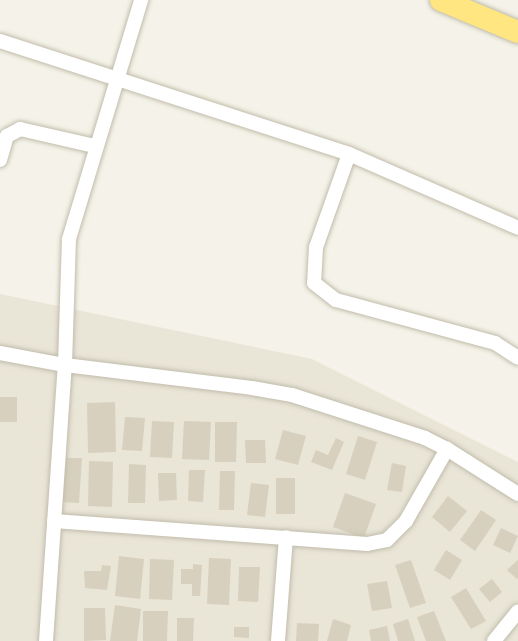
<!DOCTYPE html>
<style>
body{margin:0}
#map{position:relative;width:518px;height:641px;overflow:hidden;background:#f5f3e9;font-family:Raleway,sans-serif}
div>[style]{position:absolute}
.residential>*{inset:0;background:#e9e5d7}
.building>*{inset:0;background:#d7d0be}
.roads{filter:drop-shadow(0 0 2px #c1bcab) drop-shadow(0 0 2px #c1bcab)}
.minor>*{height:14px;margin:-7px;padding:0 7px;transform-origin:7px;border-radius:7px;background:#fff}
.trunk>*{height:22px;margin:-11px;padding:0 11px;transform-origin:11px;border-radius:11px;background:#ffe681}
span{translate:-50% -50%;white-space:nowrap;text-align:center;line-height:1.15;-webkit-text-stroke:6px #fff;paint-order:stroke}
</style>
<div id="map">
<div class="residential">
<div style="clip-path:polygon(0 294px,312px 359px,518px 462px,518px 641px,0 641px)"></div>
</div>
<div class="building">
<div style="clip-path:polygon(0 397px,17px 397px,17px 422px,0 422px)"></div>
<div style="clip-path:polygon(115px 402px,116px 452px,88px 453px,87px 403px)"></div>
<div style="clip-path:polygon(125px 417px,145px 418px,142px 451px,122px 450px)"></div>
<div style="clip-path:polygon(152px 421px,174px 422px,172px 458px,150px 457px)"></div>
<div style="clip-path:polygon(184px 421px,211px 422px,209px 460px,182px 459px)"></div>
<div style="clip-path:polygon(215px 422px,237px 422px,236px 462px,215px 462px)"></div>
<div style="clip-path:polygon(283px 430px,306px 436px,298px 465px,275px 459px)"></div>
<div style="clip-path:polygon(358px 436px,377px 442px,365px 480px,346px 474px)"></div>
<div style="clip-path:polygon(336px 438px,344px 442px,332px 470px,311px 462px,316px 450px,328px 455px)"></div>
<div style="clip-path:polygon(245px 440px,265px 440px,266px 463px,246px 463px)"></div>
<div style="clip-path:polygon(66px 458px,82px 458px,79px 503px,63px 502px)"></div>
<div style="clip-path:polygon(89px 461px,113px 462px,112px 507px,88px 506px)"></div>
<div style="clip-path:polygon(392px 463px,406px 466px,402px 492px,387px 490px)"></div>
<div style="clip-path:polygon(129px 464px,146px 465px,145px 503px,128px 503px)"></div>
<div style="clip-path:polygon(189px 470px,205px 470px,203px 502px,188px 501px)"></div>
<div style="clip-path:polygon(220px 471px,235px 471px,234px 510px,219px 510px)"></div>
<div style="clip-path:polygon(158px 473px,176px 473px,177px 500px,159px 501px)"></div>
<div style="clip-path:polygon(276px 478px,295px 478px,295px 514px,276px 514px)"></div>
<div style="clip-path:polygon(251px 483px,269px 485px,265px 517px,247px 515px)"></div>
<div style="clip-path:polygon(345px 493px,376px 504px,364px 538px,333px 527px)"></div>
<div style="clip-path:polygon(448px 496px,467px 511px,450px 532px,432px 517px)"></div>
<div style="clip-path:polygon(481px 510px,496px 520px,475px 551px,460px 540px)"></div>
<div style="clip-path:polygon(501px 528px,518px 536px,510px 553px,493px 545px)"></div>
<div style="clip-path:polygon(446px 550px,462px 560px,450px 580px,434px 570px)"></div>
<div style="clip-path:polygon(119px 556px,144px 559px,140px 599px,115px 596px)"></div>
<div style="clip-path:polygon(209px 558px,231px 559px,229px 605px,207px 604px)"></div>
<div style="clip-path:polygon(150px 559px,174px 560px,172px 600px,149px 599px)"></div>
<div style="clip-path:polygon(411px 560px,426px 603px,410px 608px,395px 565px)"></div>
<div style="clip-path:polygon(518px 560px,518px 578px,517px 579px,507px 570px)"></div>
<div style="clip-path:polygon(193px 564px,202px 565px,200px 596px,192px 596px,192px 584px,181px 584px,181px 569px,193px 569px)"></div>
<div style="clip-path:polygon(102px 565px,111px 566px,107px 590px,85px 588px,84px 571px,101px 571px)"></div>
<div style="clip-path:polygon(239px 567px,260px 567px,258px 602px,238px 601px)"></div>
<div style="clip-path:polygon(492px 579px,502px 592px,490px 602px,479px 589px)"></div>
<div style="clip-path:polygon(387px 581px,392px 608px,372px 611px,367px 584px)"></div>
<div style="clip-path:polygon(466px 588px,486px 621px,471px 629px,451px 597px)"></div>
<div style="clip-path:polygon(115px 605px,141px 609px,137px 641px,110px 641px)"></div>
<div style="clip-path:polygon(84px 608px,105px 608px,106px 640px,84px 641px)"></div>
<div style="clip-path:polygon(143px 611px,168px 611px,167px 641px,143px 641px)"></div>
<div style="clip-path:polygon(434px 611px,446px 641px,426px 641px,417px 617px)"></div>
<div style="clip-path:polygon(177px 618px,194px 618px,193px 641px,177px 641px)"></div>
<div style="clip-path:polygon(333px 619px,351px 625px,347px 641px,327px 641px)"></div>
<div style="clip-path:polygon(408px 619px,415px 641px,398px 641px,393px 624px)"></div>
<div style="clip-path:polygon(297px 623px,319px 624px,318px 641px,296px 641px)"></div>
<div style="clip-path:polygon(387px 626px,390px 641px,371px 641px,369px 630px)"></div>
<div style="clip-path:polygon(234px 627px,249px 627px,249px 638px,234px 637px)"></div>
</div>
<div class="roads">
<div class="minor">
<div style="left:0;top:41px;width:367px;rotate:17.9deg"></div>
<div style="left:349px;top:154px;width:184px;rotate:23.6deg"></div>
<div style="left:349px;top:154px;width:99px;rotate:109.5deg"></div>
<div style="left:316px;top:247px;width:36px;rotate:93deg"></div>
<div style="left:314px;top:283px;width:28px;rotate:38deg"></div>
<div style="left:336px;top:300px;width:165px;rotate:15.1deg"></div>
<div style="left:495px;top:343px;width:27px;rotate:33deg"></div>
<div style="left:0;top:160px;width:25px;rotate:-74deg"></div>
<div style="left:7px;top:136px;width:15px;rotate:-28deg"></div>
<div style="left:20px;top:129px;width:77px;rotate:12.8deg"></div>
<div style="left:0;top:353px;width:66px;rotate:10.5deg"></div>
<div style="left:65px;top:365px;width:188px;rotate:7deg"></div>
<div style="left:252px;top:388px;width:41px;rotate:9.9deg"></div>
<div style="left:292px;top:395px;width:140px;rotate:17.9deg"></div>
<div style="left:425px;top:438px;width:25px;rotate:27deg"></div>
<div style="left:447px;top:449px;width:84px;rotate:32.4deg"></div>
<div style="left:54px;top:521px;width:314px;rotate:4.2deg"></div>
<div style="left:367px;top:544px;width:20px;rotate:-11deg"></div>
<div style="left:387px;top:540px;width:27px;rotate:-45deg"></div>
<div style="left:406px;top:521px;width:83px;rotate:-60.3deg"></div>
<div style="left:46px;top:641px;width:277px;rotate:-86.1deg"></div>
<div style="left:65px;top:365px;width:126px;rotate:-88.2deg"></div>
<div style="left:69px;top:239px;width:250px;rotate:-73.2deg"></div>
<div style="left:278px;top:641px;width:104px;rotate:-85.6deg"></div>
<div style="left:494px;top:641px;width:38px;rotate:-51deg"></div>
</div>
<div class="trunk">
<div style="left:441px;top:0;width:83px;rotate:22.6deg"></div>
</div>
</div>
</div>
